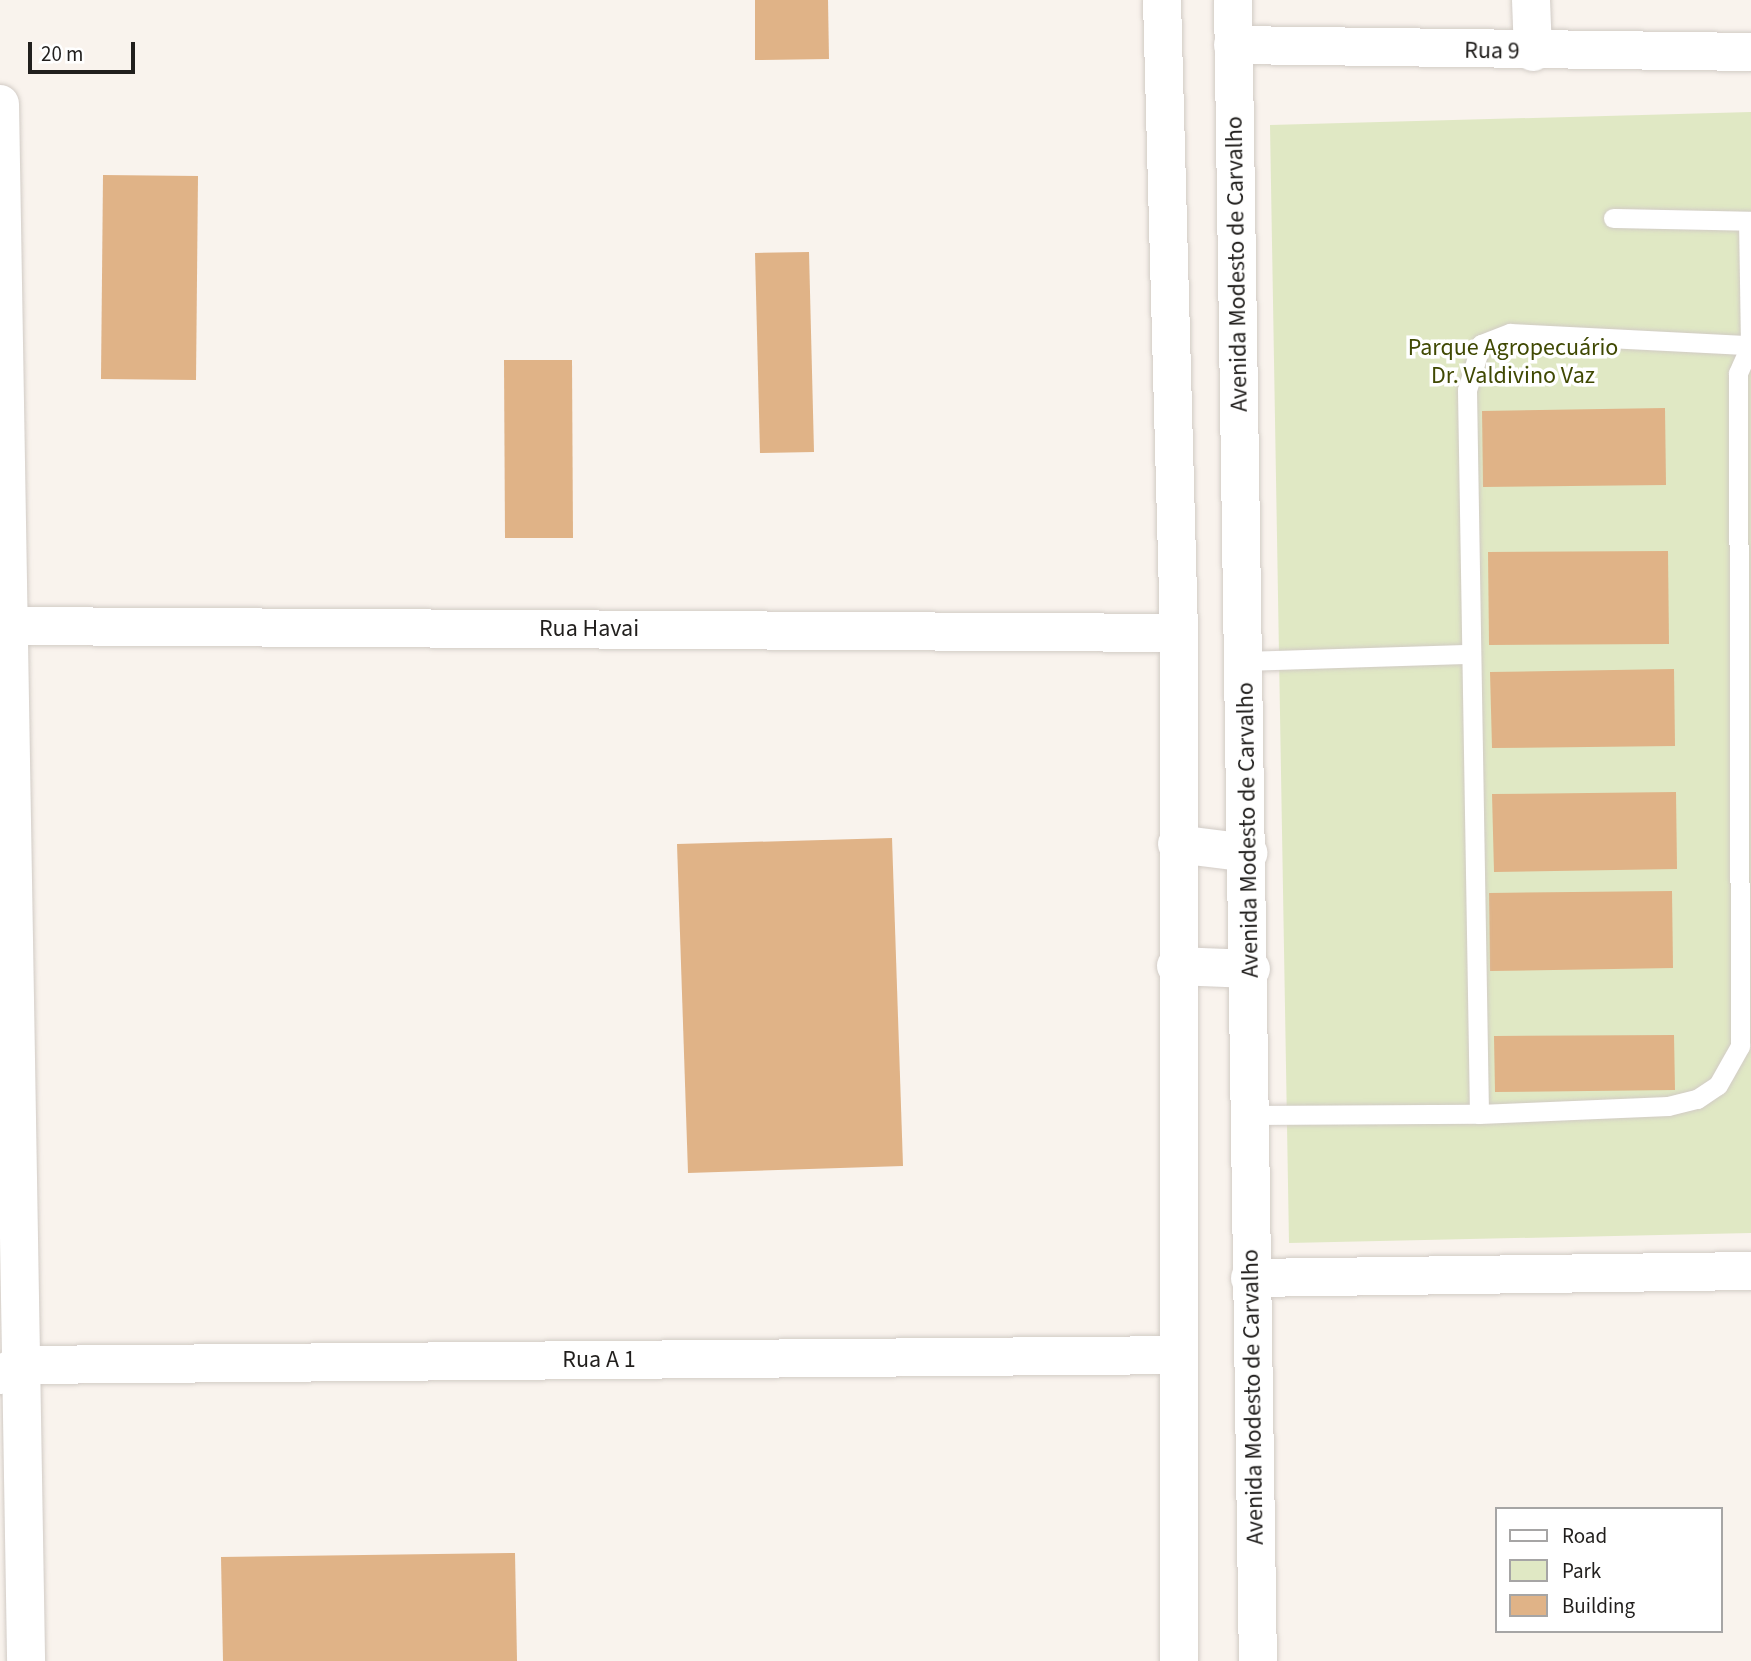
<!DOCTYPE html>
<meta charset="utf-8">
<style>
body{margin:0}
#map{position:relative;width:1751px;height:1661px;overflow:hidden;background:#f9f3ed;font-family:"Source Sans 3",sans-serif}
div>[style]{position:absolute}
.green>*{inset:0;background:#e0e8c4}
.building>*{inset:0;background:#e0b387}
.roads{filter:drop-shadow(0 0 2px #d1cbc5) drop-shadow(0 0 2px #d1cbc5)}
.lane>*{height:19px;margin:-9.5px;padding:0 9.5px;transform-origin:9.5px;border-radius:9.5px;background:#fff}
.street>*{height:38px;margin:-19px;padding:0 19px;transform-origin:19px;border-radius:19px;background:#fff}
.secondary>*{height:38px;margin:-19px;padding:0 19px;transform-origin:19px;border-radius:19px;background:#fff}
span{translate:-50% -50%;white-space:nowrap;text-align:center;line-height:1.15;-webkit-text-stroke:7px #fff;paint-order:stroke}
.street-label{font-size:24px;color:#211f1d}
.park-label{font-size:24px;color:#404903}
.legend{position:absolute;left:1495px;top:1507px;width:228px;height:126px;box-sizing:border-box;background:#fff;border:2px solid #a6a5a5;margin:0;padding:9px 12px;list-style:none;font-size:21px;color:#211f1d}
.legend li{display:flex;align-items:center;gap:14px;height:35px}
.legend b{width:35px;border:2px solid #a6a5a5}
.scale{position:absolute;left:28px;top:42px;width:107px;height:32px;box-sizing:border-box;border:4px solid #211f1d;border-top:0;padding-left:9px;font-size:21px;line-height:24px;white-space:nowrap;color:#211f1d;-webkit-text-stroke:5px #fff;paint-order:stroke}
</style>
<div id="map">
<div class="green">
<div style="clip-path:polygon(1751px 112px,1751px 1233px,1289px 1243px,1270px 125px)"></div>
</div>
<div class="building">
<div style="clip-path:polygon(755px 0,828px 0,829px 59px,755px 60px)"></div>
<div style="clip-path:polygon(103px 175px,198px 176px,196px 380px,101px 379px)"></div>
<div style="clip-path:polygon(809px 252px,814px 452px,760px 453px,755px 253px)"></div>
<div style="clip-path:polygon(504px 360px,572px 360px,573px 538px,505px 538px)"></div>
<div style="clip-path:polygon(1665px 408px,1666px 485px,1483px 487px,1482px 411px)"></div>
<div style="clip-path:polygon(1668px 551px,1669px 644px,1489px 645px,1488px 552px)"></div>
<div style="clip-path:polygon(1674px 669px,1675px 746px,1492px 748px,1490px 672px)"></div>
<div style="clip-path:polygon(1676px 792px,1677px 869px,1494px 872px,1492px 794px)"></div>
<div style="clip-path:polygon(892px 838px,903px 1166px,688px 1173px,677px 844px)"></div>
<div style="clip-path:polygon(1672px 891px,1673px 968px,1490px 971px,1489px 893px)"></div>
<div style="clip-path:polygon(1674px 1035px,1675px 1090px,1495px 1092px,1494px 1036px)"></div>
<div style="clip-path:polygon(515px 1553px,517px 1661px,223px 1661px,221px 1557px)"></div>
</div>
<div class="roads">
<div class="lane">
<div style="left:1613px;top:218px;width:138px;rotate:1.2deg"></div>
<div style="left:1245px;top:661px;width:226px;rotate:-1.8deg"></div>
<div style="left:1479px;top:1114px;width:724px;rotate:-90.95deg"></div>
<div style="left:1467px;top:390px;width:48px;rotate:-73.1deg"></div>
<div style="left:1481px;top:344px;width:31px;rotate:-21deg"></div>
<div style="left:1510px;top:333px;width:240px;rotate:2.9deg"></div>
<div style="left:1750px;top:345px;width:124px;rotate:-90.9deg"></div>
<div style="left:1250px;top:1115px;width:229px;rotate:-0.3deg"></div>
<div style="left:1479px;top:1114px;width:189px;rotate:-2.4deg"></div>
<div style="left:1668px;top:1106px;width:30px;rotate:-14deg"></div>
<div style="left:1697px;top:1099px;width:25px;rotate:-34deg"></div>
<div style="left:1718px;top:1085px;width:45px;rotate:-60.6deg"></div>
<div style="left:1740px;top:1046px;width:673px;rotate:-90.17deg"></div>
<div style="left:1738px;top:373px;width:32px;rotate:-66deg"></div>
</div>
<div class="street">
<div style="left:1531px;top:0;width:52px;rotate:87.8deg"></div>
<div style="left:1233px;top:45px;width:518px;rotate:0.77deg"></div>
<div style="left:0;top:104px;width:1557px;rotate:89.04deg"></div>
<div style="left:0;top:630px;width:8px;rotate:-30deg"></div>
<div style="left:7px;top:626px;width:1172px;rotate:0.34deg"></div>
<div style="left:1250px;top:1278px;width:501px;rotate:-0.8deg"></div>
<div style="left:0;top:1375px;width:22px;rotate:-27deg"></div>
<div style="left:20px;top:1365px;width:1159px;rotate:-0.49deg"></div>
</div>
<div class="secondary">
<div style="left:1162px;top:0;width:633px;rotate:88.46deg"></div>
<div style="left:1179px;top:633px;width:1028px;rotate:90deg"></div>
<div style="left:1233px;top:0;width:1661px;rotate:89.14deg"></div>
<div style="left:1177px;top:844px;width:72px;rotate:7.2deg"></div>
<div style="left:1176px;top:966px;width:75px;rotate:2.3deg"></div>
</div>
</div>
<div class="street-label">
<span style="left:1492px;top:51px;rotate:1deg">Rua 9</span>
<span style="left:1237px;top:264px;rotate:-91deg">Avenida Modesto de Carvalho</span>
<span style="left:589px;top:629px">Rua Havai</span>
<span style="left:1248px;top:830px;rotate:-91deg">Avenida Modesto de Carvalho</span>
<span style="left:599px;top:1360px">Rua A 1</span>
<span style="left:1253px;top:1397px;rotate:-91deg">Avenida Modesto de Carvalho</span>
</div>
<div class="park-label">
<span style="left:1513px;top:362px">Parque Agropecuário<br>Dr. Valdivino Vaz</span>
</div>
<ul class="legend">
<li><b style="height:9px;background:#fff"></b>Road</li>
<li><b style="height:19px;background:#e0e8c4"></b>Park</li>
<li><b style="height:19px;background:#e0b387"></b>Building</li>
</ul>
<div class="scale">20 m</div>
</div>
